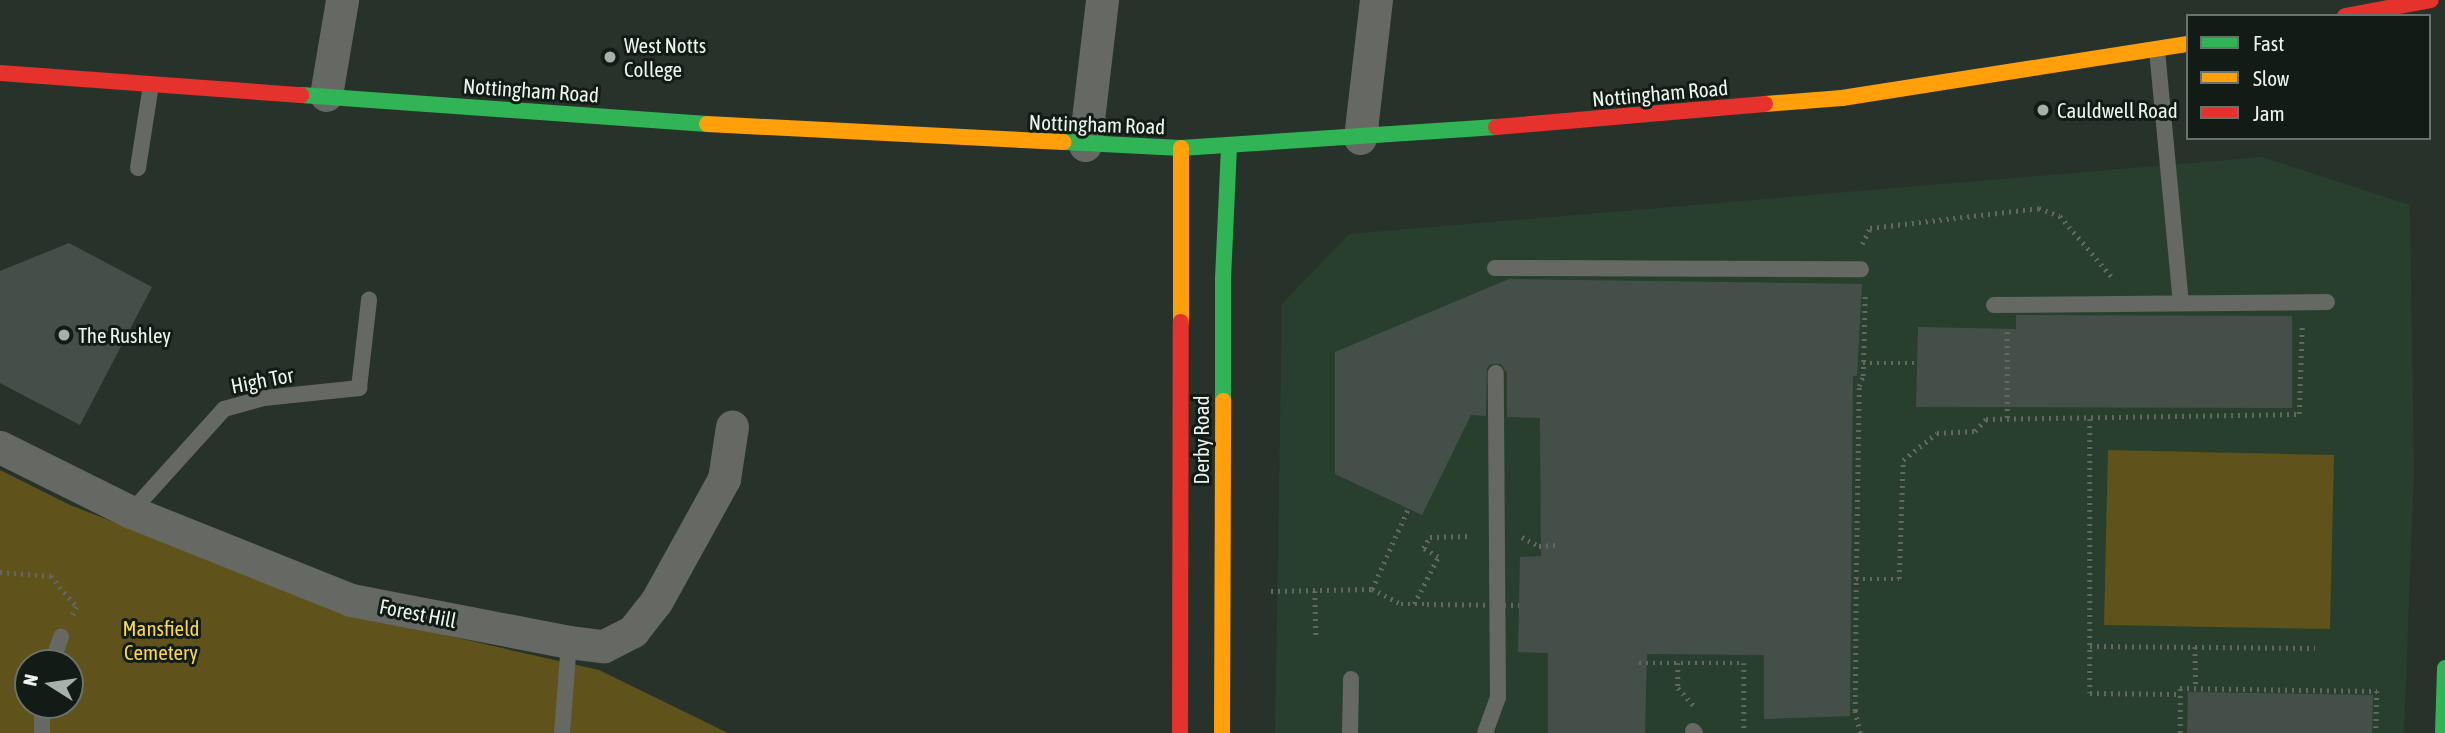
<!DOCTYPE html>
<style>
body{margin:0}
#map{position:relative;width:2445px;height:733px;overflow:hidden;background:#27322a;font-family:"Asap Condensed",sans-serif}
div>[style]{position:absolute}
.built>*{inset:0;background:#283f2e}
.green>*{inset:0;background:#5f521a}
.building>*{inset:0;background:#454f4a}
.path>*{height:4.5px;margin-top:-2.25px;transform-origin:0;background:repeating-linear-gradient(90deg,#626761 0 2px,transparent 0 7px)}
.lane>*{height:16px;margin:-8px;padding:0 8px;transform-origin:8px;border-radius:8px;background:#656863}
.street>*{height:33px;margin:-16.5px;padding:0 16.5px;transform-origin:16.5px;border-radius:16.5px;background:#656863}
.fast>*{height:16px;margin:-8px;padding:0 8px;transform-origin:8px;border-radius:8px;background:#30b455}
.slow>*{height:16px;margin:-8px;padding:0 8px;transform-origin:8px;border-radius:8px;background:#ff9f0a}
.jam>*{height:16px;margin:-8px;padding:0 8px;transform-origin:8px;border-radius:8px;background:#e5322d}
.path-bridge>*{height:4.5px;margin-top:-2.25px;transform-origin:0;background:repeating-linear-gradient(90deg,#626761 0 2px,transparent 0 7px)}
.dots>*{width:19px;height:19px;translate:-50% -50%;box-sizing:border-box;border:4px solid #121b15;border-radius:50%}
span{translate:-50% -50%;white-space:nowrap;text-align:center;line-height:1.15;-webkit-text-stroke:6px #121b15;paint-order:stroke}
.poi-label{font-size:21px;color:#eaf6ed}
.left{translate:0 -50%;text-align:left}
.street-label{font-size:21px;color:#eaf6ed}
.park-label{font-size:21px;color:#fbd74e}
.legend{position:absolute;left:2186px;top:14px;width:245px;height:126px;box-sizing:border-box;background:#121b15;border:2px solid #68736b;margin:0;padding:9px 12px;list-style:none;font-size:21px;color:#eaf6ed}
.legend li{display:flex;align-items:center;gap:14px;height:35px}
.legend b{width:35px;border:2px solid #68736b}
.north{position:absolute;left:14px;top:649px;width:70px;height:70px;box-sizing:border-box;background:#121b15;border:2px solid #68736b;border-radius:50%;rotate:282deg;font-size:19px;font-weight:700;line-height:28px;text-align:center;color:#eaf6ed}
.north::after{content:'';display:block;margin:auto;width:24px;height:32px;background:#a6b1a9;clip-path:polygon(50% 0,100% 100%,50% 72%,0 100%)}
</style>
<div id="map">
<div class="built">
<div style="clip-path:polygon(2262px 157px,2410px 205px,2414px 473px,2404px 733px,1275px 733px,1282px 304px,1349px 234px)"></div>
</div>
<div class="green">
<div style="clip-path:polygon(2108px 450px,2334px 455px,2330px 629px,2104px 625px)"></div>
<div style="clip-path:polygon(evenodd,0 470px,70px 505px,347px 613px,599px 670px,728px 733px,0 733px,0 470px,28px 663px,70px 663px,70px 705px,28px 705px,28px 663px)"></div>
</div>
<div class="building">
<div style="clip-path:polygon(69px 243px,152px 287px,80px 425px,0 383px,0 271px)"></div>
<div style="clip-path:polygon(1509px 279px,1862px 284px,1857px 376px,1853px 376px,1850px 716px,1764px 719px,1764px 655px,1647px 654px,1645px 733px,1548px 733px,1548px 653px,1518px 652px,1520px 557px,1541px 556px,1540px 418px,1507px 417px,1507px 373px,1501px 364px,1491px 364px,1487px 368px,1486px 416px,1471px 415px,1422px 515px,1335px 474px,1335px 352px)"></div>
<div style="clip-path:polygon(2016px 315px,2292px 316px,2292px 408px,1916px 407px,1918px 327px,2016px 329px)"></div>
<div style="clip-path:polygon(2188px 692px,2373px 695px,2372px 733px,2187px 733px)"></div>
</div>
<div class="path">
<div style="left:1862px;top:244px;width:18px;rotate:-63deg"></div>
<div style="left:1870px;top:228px;width:170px;rotate:-6.7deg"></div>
<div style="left:2039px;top:208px;width:22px;rotate:21deg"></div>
<div style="left:2060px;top:216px;width:82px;rotate:49.5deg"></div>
<div style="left:1863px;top:363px;width:54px"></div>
<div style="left:2007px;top:418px;width:88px;rotate:-90deg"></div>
<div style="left:2090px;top:419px;width:274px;rotate:90deg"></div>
<div style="left:2090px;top:693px;width:90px;rotate:0.6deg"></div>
<div style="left:1522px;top:537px;width:19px;rotate:28deg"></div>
<div style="left:1539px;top:546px;width:18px;rotate:-3deg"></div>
<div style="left:0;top:572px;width:51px;rotate:4.5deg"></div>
<div style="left:51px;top:576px;width:40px;rotate:50deg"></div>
<div style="left:77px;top:607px;width:9px;rotate:117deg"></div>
<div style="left:1856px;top:579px;width:43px"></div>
<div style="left:1899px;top:579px;width:119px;rotate:-88.1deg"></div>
<div style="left:1903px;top:460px;width:43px;rotate:-38.5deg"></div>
<div style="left:1937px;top:433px;width:38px;rotate:-3deg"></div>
<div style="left:1975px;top:431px;width:16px;rotate:-47deg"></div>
<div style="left:1986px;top:419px;width:313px;rotate:-0.9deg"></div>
<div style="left:2299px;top:414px;width:87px;rotate:-88deg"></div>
<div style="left:1372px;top:589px;width:88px;rotate:-65.8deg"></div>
<div style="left:1271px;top:591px;width:101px;rotate:-1.1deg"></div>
<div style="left:1372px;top:589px;width:33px;rotate:27deg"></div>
<div style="left:1401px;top:604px;width:26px"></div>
<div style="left:1315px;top:591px;width:45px;rotate:88.7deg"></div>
<div style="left:1414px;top:604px;width:53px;rotate:-62.9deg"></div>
<div style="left:1438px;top:557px;width:17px;rotate:-149deg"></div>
<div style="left:1423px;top:548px;width:13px;rotate:-58deg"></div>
<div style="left:1430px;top:537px;width:41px;rotate:-1.4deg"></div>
<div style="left:2090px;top:646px;width:225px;rotate:0.5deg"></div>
<div style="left:2195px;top:647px;width:41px;rotate:88.6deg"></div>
<div style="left:1639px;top:663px;width:105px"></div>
<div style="left:1744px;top:663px;width:70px;rotate:90deg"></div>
<div style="left:1678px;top:663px;width:25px;rotate:90deg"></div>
<div style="left:1678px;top:688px;width:24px;rotate:48deg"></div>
<div style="left:1860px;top:733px;width:23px;rotate:-103deg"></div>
<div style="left:1855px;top:711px;width:132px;rotate:-89.6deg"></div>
<div style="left:1856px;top:579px;width:193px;rotate:-89.1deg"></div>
<div style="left:1859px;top:386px;width:11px;rotate:-68deg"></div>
<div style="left:1863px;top:376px;width:82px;rotate:-88.6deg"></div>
<div style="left:2180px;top:733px;width:45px;rotate:-90deg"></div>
<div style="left:2180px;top:688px;width:197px;rotate:0.9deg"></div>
<div style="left:2377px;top:691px;width:42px;rotate:91.4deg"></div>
</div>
<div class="lane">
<div style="left:2157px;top:50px;width:254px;rotate:84.6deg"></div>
<div style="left:138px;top:168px;width:84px;rotate:-81.1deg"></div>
<div style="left:1495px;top:268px;width:366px;rotate:0.2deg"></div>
<div style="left:1994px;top:305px;width:333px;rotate:-0.5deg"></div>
<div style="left:131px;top:512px;width:139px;rotate:-47.9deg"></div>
<div style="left:224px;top:409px;width:41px;rotate:-15.4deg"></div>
<div style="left:264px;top:398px;width:96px;rotate:-6deg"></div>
<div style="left:359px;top:388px;width:89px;rotate:-83.5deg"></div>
<div style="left:52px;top:663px;width:28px;rotate:-71deg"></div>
<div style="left:42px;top:705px;width:28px;rotate:90deg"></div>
<div style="left:1693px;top:731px;width:3px;rotate:45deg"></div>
<div style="left:562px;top:733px;width:91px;rotate:-85.6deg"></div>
<div style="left:1350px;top:733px;width:54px;rotate:-88.9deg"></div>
<div style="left:1485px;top:733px;width:38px;rotate:-70deg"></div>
<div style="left:1498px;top:697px;width:324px;rotate:-90.4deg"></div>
</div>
<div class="street">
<div style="left:326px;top:95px;width:96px;rotate:-80.4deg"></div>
<div style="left:1360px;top:138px;width:139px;rotate:-83.4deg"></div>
<div style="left:1085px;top:145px;width:146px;rotate:-83.3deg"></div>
<div style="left:0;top:447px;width:146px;rotate:26.4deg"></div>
<div style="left:131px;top:512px;width:237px;rotate:21.8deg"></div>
<div style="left:351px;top:600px;width:222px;rotate:10.9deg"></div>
<div style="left:569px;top:642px;width:35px;rotate:7deg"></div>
<div style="left:604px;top:646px;width:33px;rotate:-27deg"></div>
<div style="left:633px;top:631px;width:37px;rotate:-52deg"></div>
<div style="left:656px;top:602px;width:141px;rotate:-61.1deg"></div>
<div style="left:724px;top:479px;width:53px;rotate:-81.3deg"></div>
</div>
<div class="fast">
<div style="left:301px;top:95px;width:407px;rotate:4.1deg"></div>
<div style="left:1064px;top:142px;width:117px;rotate:2.9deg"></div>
<div style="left:1181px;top:148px;width:316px;rotate:-3.8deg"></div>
<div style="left:1223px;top:401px;width:122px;rotate:-90deg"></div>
<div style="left:1223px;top:279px;width:133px;rotate:-87.4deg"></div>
<div style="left:2443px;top:733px;width:65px;rotate:-88.2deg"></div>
</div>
<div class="slow">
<div style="left:1765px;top:104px;width:77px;rotate:-4.5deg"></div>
<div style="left:1842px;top:98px;width:350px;rotate:-8.9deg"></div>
<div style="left:707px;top:124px;width:357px;rotate:2.9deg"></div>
<div style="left:1181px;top:322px;width:174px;rotate:-90deg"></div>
<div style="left:1222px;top:733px;width:332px;rotate:-89.8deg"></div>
</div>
<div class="jam">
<div style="left:2345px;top:16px;width:87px;rotate:-10.5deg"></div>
<div style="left:0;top:73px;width:302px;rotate:4.2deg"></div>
<div style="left:1496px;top:127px;width:270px;rotate:-4.9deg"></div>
<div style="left:1180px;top:733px;width:411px;rotate:-89.9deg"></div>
</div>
<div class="path-bridge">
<div style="left:1427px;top:604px;width:92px;rotate:0.6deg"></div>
</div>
<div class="dots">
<div style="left:610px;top:57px;background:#a6b1a9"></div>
<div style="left:2043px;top:110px;background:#a6b1a9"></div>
<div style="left:64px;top:335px;background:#a6b1a9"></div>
</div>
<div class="poi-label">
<span class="left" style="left:624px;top:57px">West Notts<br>College</span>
<span class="left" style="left:2057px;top:110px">Cauldwell Road</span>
<span class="left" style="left:78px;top:335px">The Rushley</span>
</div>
<div class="street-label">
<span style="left:531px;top:90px;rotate:4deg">Nottingham Road</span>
<span style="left:1660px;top:93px;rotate:-5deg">Nottingham Road</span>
<span style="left:1097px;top:124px;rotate:2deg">Nottingham Road</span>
<span style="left:262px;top:380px;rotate:-11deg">High Tor</span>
<span style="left:1201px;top:440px;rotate:-90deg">Derby Road</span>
<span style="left:418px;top:613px;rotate:11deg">Forest Hill</span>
</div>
<div class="park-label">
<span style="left:161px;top:640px">Mansfield<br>Cemetery</span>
</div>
<ul class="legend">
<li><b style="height:9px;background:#30b455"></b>Fast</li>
<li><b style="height:9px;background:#ff9f0a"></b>Slow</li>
<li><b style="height:9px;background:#e5322d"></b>Jam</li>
</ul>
<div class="north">N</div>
</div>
